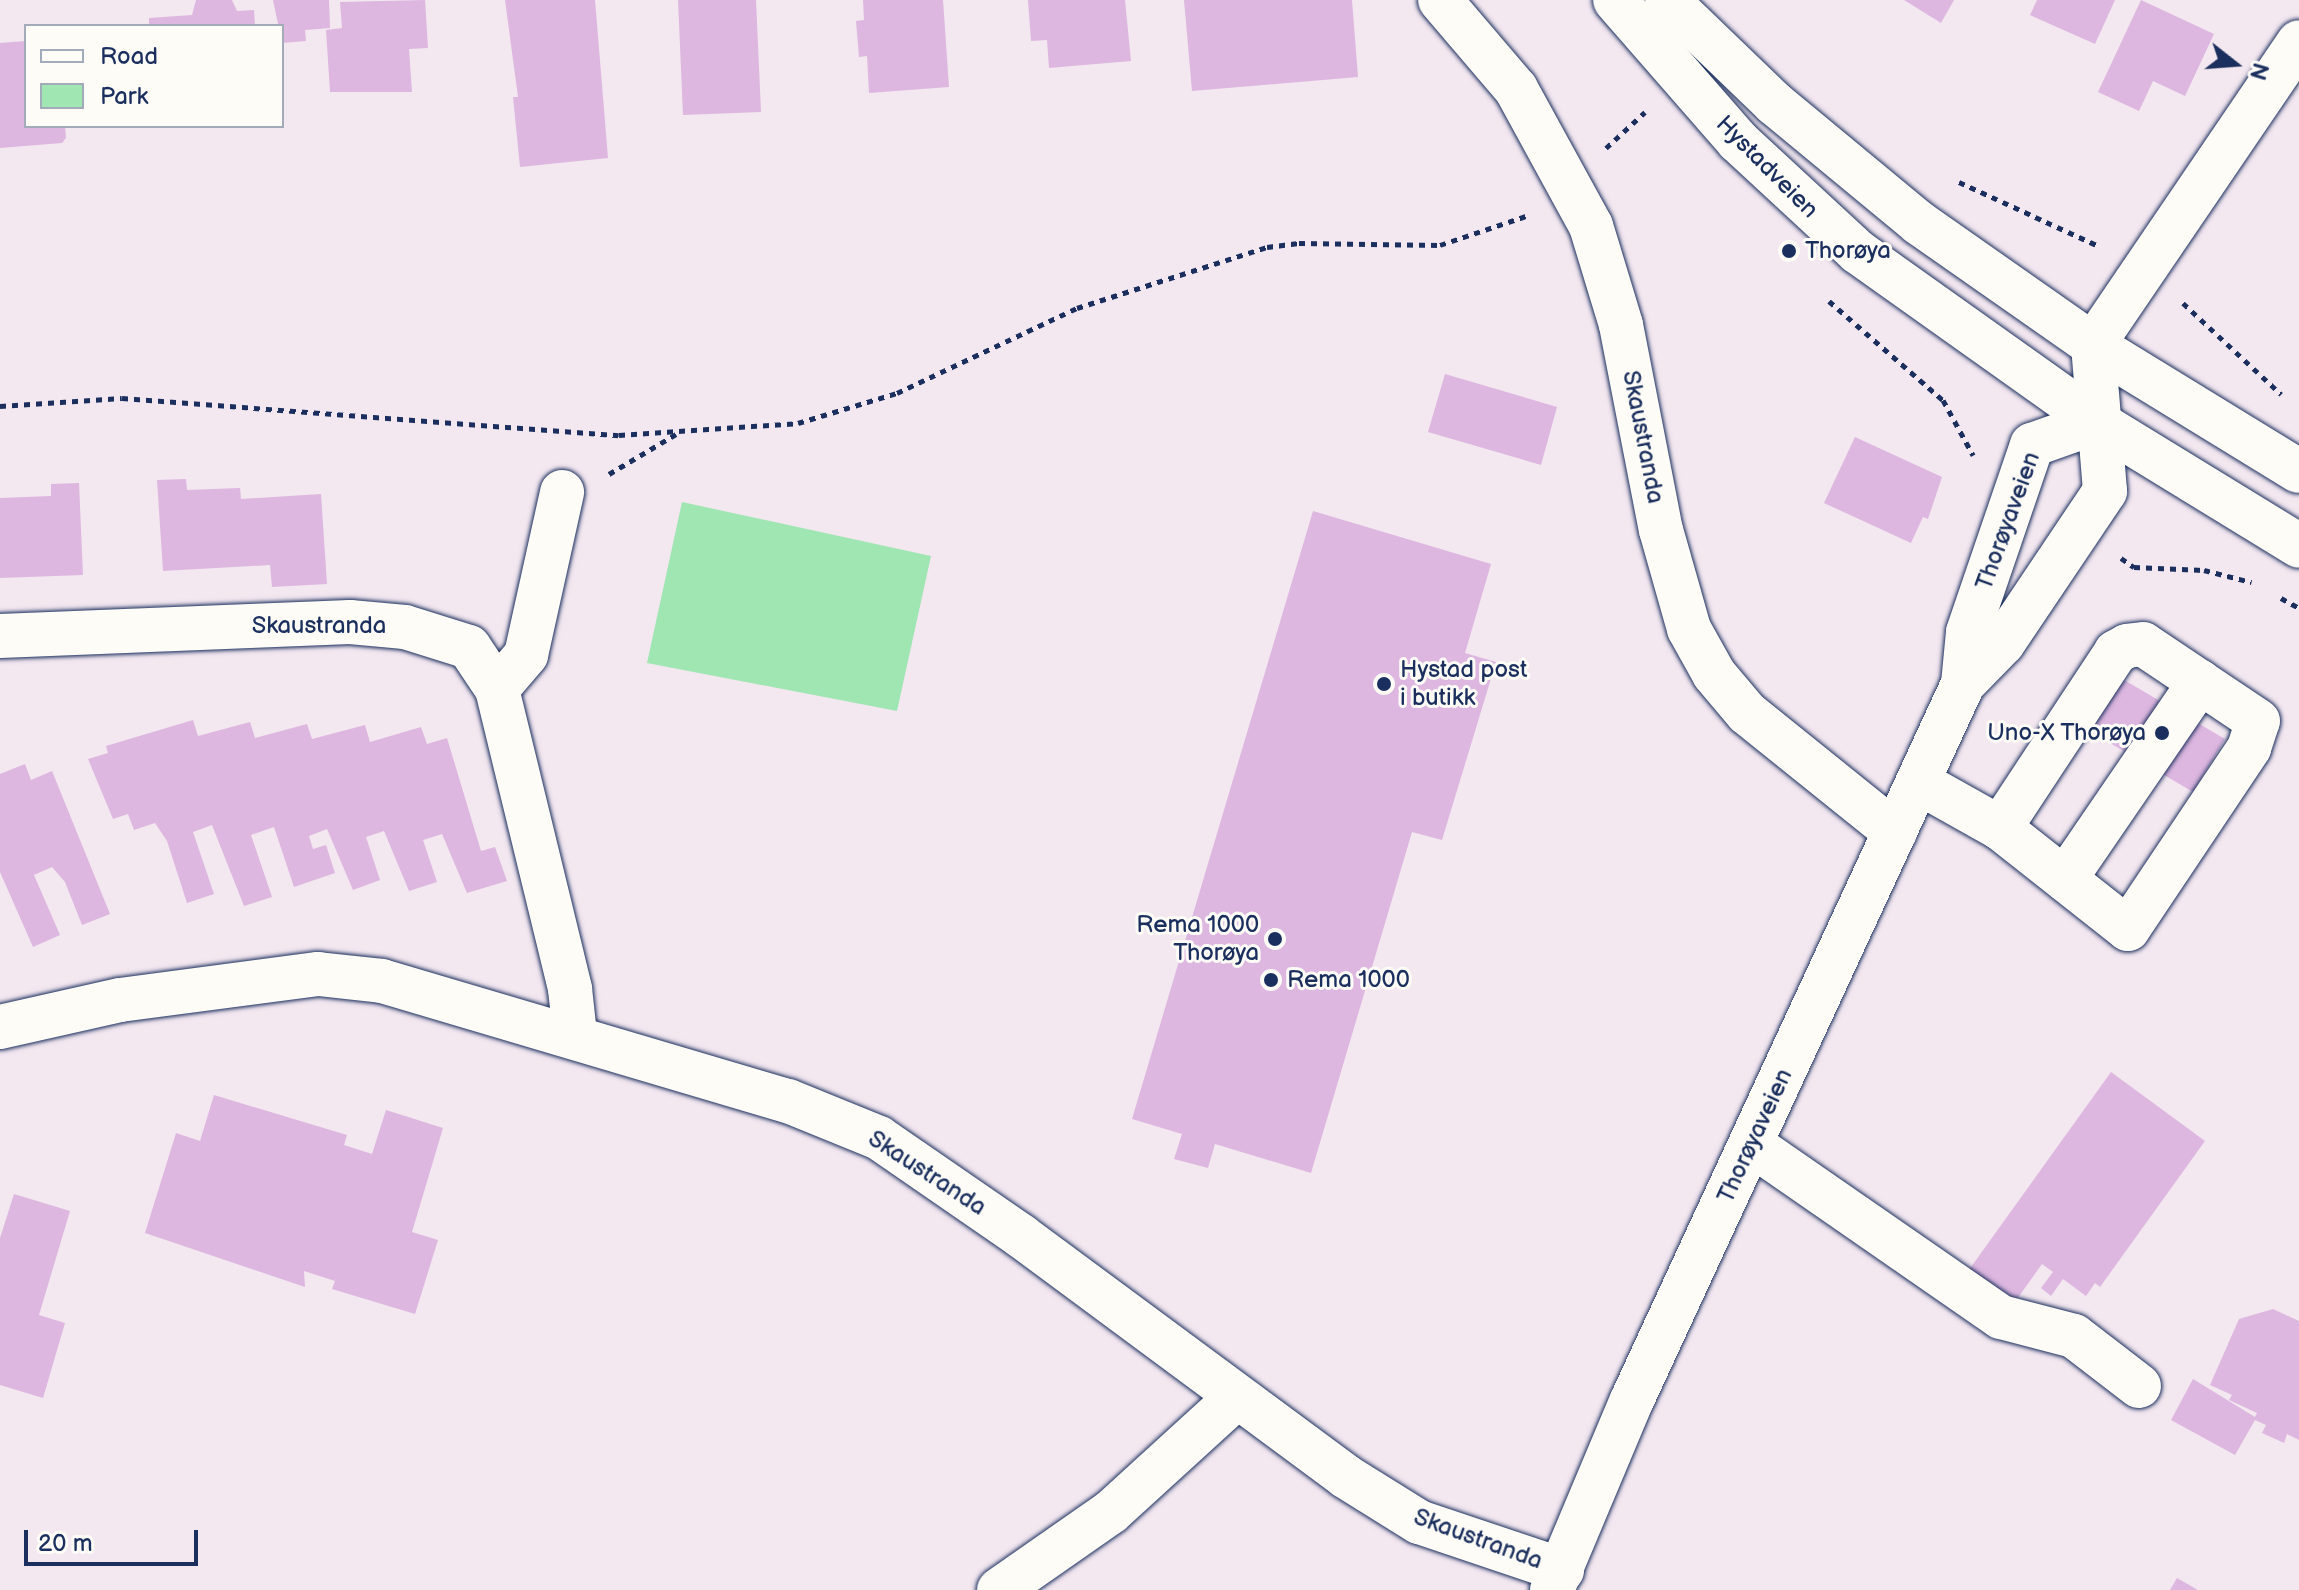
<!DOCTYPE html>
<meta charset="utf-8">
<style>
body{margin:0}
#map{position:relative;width:2299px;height:1590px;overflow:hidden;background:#f3e7f0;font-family:"Balsamiq Sans",sans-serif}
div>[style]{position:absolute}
.green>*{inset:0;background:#9fe6b3}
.building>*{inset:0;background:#ddb7e0}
.path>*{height:5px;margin-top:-2.5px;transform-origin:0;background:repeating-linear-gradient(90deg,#1b2f5e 0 6px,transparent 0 12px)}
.roads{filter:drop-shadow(0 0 2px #1b2f5e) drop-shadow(0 0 2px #1b2f5e)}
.minor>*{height:44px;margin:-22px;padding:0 22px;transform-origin:22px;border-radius:22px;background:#fdfcf7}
.major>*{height:44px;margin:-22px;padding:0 22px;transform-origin:22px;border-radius:22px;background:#fdfcf7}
.dots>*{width:22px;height:22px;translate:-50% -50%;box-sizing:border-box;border:4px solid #fdfcf7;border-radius:50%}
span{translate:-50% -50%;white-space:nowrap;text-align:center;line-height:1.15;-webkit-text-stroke:6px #fdfcf7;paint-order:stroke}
.street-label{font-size:24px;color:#1b2f5e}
.poi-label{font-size:24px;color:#1b2f5e}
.left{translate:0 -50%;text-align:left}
.right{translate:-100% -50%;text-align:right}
.legend{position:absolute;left:24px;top:24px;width:260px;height:104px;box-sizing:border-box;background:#fdfcf7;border:2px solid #a3aaba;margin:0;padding:10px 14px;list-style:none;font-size:24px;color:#1b2f5e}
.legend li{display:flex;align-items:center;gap:16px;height:40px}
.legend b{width:40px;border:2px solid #a3aaba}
.north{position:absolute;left:2195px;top:24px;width:80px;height:80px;-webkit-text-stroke:6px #fdfcf7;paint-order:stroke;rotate:107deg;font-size:22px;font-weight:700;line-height:32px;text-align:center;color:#1b2f5e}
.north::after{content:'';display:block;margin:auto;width:28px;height:36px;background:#1b2f5e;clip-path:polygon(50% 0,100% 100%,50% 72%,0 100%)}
.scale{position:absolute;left:24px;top:1530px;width:174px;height:36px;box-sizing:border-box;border:4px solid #1b2f5e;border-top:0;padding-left:10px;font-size:24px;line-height:28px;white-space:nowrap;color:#1b2f5e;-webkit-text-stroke:6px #fdfcf7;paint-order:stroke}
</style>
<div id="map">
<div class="green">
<div style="clip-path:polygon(682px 502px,931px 556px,897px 711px,647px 663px)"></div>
</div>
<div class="building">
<div style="clip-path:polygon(196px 0,232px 0,237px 11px,254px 10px,255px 26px,149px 26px,149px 18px,192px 15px)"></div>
<div style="clip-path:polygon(273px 0,329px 0,330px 28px,305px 30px,306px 41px,282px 43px)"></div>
<div style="clip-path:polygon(425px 0,428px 48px,409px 49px,412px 92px,330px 92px,326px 30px,342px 28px,340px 2px)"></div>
<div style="clip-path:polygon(505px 0,595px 0,608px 158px,520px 167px,513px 97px,518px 97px)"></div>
<div style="clip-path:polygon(678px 0,756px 0,761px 112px,683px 115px)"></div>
<div style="clip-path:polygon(863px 0,943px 0,949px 87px,869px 93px,867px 56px,859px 57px,856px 21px,864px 20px)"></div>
<div style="clip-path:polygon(1028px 0,1125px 0,1131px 61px,1049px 68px,1047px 40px,1031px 41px)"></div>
<div style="clip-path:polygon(1184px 0,1352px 0,1358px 77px,1192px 91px)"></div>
<div style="clip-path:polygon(1904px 0,1954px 0,1941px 23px)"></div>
<div style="clip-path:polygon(2037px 0,2115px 0,2095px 44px,2030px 15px)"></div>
<div style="clip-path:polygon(2141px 0,2214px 34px,2185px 96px,2153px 81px,2139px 111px,2098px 92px)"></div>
<div style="clip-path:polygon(26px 41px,26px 126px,65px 126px,66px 138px,62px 143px,0 148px,0 43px)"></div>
<div style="clip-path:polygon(1445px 374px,1557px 407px,1541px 465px,1428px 432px)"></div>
<div style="clip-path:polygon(1855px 437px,1942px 477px,1928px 519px,1923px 517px,1911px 543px,1824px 503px)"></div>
<div style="clip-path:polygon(186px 479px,187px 490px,240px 488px,241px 499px,321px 494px,327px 584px,272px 587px,270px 565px,163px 571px,157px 480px)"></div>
<div style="clip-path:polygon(79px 483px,83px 575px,0 578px,0 498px,51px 496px,51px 484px)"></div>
<div style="clip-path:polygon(1313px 511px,1491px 564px,1465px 653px,1496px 662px,1442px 840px,1412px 832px,1311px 1173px,1215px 1144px,1208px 1168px,1174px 1159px,1182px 1134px,1132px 1119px)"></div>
<div style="clip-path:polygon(2119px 677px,2225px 739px,2193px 792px,2088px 730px)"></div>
<div style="clip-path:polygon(193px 720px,198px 736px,250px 722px,255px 738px,307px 724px,312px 739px,365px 725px,370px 742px,421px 727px,427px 744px,447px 738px,481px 851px,495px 847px,507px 881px,467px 893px,442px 834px,423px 840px,437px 882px,409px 891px,384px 831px,366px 837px,380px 880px,353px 890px,327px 829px,309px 836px,313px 849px,326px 845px,335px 873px,294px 887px,274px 827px,251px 835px,272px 897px,244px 906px,212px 825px,193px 832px,214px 894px,187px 903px,167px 841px,155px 823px,134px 830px,128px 814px,113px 819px,88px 759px,108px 753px,106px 746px)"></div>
<div style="clip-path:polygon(25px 764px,31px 780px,52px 771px,110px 914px,82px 925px,65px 882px,52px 867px,34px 875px,60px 935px,33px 947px,0 872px,0 774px)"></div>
<div style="clip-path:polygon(2111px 1072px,2205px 1141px,2100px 1287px,2095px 1283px,2086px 1296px,2063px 1279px,2051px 1296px,2041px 1288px,2053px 1272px,2042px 1264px,2007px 1313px,1961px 1281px)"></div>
<div style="clip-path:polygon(214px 1095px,347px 1135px,344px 1145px,372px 1154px,386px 1110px,443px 1128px,412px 1232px,438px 1240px,415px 1314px,332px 1289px,335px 1281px,304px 1271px,305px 1287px,145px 1233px,176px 1133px,200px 1141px)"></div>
<div style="clip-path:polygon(14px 1194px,70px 1211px,39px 1315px,65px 1323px,43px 1398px,0 1385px,0 1238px)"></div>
<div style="clip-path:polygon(2273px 1309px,2299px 1321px,2299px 1440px,2287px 1434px,2284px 1443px,2262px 1433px,2266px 1425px,2255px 1420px,2235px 1455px,2171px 1420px,2193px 1379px,2255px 1417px,2257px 1413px,2229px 1400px,2232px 1395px,2210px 1385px,2239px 1319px)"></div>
<div style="clip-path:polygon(2177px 1578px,2198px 1590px,2170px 1590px)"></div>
</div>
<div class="path">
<div style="left:1606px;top:148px;width:53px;rotate:-42.7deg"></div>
<div style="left:1959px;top:182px;width:154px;rotate:24.6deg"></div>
<div style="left:1829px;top:301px;width:151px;rotate:41deg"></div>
<div style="left:1943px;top:400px;width:63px;rotate:61.4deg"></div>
<div style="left:2183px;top:303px;width:134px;rotate:42.9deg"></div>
<div style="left:0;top:406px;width:122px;rotate:-3.8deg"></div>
<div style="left:122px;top:398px;width:498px;rotate:4.3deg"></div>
<div style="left:619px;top:435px;width:179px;rotate:-3.8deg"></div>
<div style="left:798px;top:423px;width:103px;rotate:-16.9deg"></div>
<div style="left:897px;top:393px;width:199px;rotate:-25.3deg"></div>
<div style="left:1077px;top:308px;width:200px;rotate:-17.8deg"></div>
<div style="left:1267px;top:247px;width:32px;rotate:-7deg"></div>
<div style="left:1299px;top:243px;width:141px;rotate:0.8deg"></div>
<div style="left:1440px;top:245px;width:91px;rotate:-18.6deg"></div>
<div style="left:609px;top:474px;width:78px;rotate:-30.8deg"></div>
<div style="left:2121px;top:558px;width:16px;rotate:35deg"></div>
<div style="left:2134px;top:567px;width:70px;rotate:2.5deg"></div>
<div style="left:2204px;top:570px;width:49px;rotate:14.3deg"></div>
<div style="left:2281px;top:598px;width:21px;rotate:29deg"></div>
</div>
<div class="roads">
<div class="minor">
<div style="left:1440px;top:0;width:117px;rotate:49.5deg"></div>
<div style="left:1516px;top:89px;width:156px;rotate:61.3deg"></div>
<div style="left:1591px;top:226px;width:103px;rotate:73.1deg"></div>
<div style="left:1621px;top:325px;width:209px;rotate:79deg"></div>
<div style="left:1661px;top:530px;width:103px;rotate:74.2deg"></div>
<div style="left:1689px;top:629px;width:51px;rotate:60.9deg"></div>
<div style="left:1714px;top:674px;width:51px;rotate:49.8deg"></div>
<div style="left:1747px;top:713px;width:190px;rotate:38.8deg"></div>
<div style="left:0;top:636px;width:350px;rotate:-2.3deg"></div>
<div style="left:350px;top:622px;width:55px;rotate:5.2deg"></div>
<div style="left:405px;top:627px;width:67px;rotate:17.4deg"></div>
<div style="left:469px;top:647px;width:50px;rotate:56.3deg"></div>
<div style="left:497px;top:689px;width:309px;rotate:76.3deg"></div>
<div style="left:570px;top:989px;width:45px;rotate:83.7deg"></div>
<div style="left:1963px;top:684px;width:57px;rotate:-45.7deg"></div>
<div style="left:2003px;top:643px;width:183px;rotate:-56.1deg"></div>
<div style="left:2105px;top:491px;width:146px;rotate:-94.7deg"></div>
<div style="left:2093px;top:345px;width:366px;rotate:-55.8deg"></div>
<div style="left:497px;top:689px;width:45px;rotate:-49.5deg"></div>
<div style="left:526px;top:655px;width:167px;rotate:-77.5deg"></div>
<div style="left:1918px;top:782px;width:94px;rotate:29.3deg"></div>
<div style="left:2000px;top:828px;width:163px;rotate:38.3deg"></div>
<div style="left:2128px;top:929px;width:218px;rotate:-56.2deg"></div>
<div style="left:2249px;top:748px;width:28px;rotate:-72deg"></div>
<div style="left:2258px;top:721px;width:138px;rotate:-146.2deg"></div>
<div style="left:2143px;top:644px;width:16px;rotate:173deg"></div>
<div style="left:2127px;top:646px;width:13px;rotate:151deg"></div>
<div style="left:2116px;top:652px;width:211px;rotate:123.4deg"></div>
<div style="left:2065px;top:879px;width:239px;rotate:-55.6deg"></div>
<div style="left:0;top:1027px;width:123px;rotate:-12.7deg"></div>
<div style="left:120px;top:1000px;width:200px;rotate:-7.5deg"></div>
<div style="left:318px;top:974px;width:64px;rotate:6.2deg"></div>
<div style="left:382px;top:981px;width:423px;rotate:16.5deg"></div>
<div style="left:788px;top:1101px;width:98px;rotate:22.1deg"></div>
<div style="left:879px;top:1138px;width:173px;rotate:34.6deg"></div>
<div style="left:1021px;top:1236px;width:403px;rotate:36.5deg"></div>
<div style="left:1345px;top:1476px;width:87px;rotate:31.9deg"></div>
<div style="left:1419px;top:1522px;width:151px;rotate:18.6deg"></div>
<div style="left:1751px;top:1144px;width:304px;rotate:34.7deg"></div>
<div style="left:2001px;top:1317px;width:75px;rotate:14.6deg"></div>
<div style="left:2074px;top:1336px;width:82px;rotate:37.6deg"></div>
<div style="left:999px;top:1590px;width:136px;rotate:-34.9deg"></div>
<div style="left:1111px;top:1512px;width:169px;rotate:-42.4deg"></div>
<div style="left:1552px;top:1590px;width:206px;rotate:-67.2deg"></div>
<div style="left:1632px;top:1400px;width:789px;rotate:-65.19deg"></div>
<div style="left:1963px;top:684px;width:52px;rotate:-84.5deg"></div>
<div style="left:1968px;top:632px;width:198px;rotate:-71.1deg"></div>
<div style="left:2032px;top:445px;width:69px;rotate:-19.5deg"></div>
</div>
<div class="major">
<div style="left:1615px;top:0;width:187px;rotate:48.9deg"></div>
<div style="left:1738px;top:141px;width:163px;rotate:42.8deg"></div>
<div style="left:1858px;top:252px;width:293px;rotate:35.4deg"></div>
<div style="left:2097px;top:422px;width:237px;rotate:31.5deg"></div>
<div style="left:1667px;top:0;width:149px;rotate:43.9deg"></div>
<div style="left:1774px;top:103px;width:188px;rotate:39.6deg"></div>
<div style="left:1919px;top:223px;width:213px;rotate:35deg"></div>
<div style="left:2093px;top:345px;width:241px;rotate:31.5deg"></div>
</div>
</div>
<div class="dots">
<div style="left:1789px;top:251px;background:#1b2f5e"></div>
<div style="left:1384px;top:684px;background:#1b2f5e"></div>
<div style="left:2162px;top:733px;background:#1b2f5e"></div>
<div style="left:1275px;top:939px;background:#1b2f5e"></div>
<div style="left:1271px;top:980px;background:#1b2f5e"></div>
</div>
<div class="street-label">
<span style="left:1767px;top:167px;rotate:45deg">Hystadveien</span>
<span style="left:1643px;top:437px;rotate:79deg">Skaustranda</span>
<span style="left:2008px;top:521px;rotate:-70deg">Thorøyaveien</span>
<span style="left:319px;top:626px">Skaustranda</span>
<span style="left:1755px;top:1136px;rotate:-65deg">Thorøyaveien</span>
<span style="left:927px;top:1173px;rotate:33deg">Skaustranda</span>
<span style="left:1478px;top:1539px;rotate:20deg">Skaustranda</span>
</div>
<div class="poi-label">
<span class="left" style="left:1805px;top:251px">Thorøya</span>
<span class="left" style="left:1400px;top:684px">Hystad post<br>i butikk</span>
<span class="right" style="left:2146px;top:733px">Uno-X Thorøya</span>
<span class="right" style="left:1259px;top:939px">Rema 1000<br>Thorøya</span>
<span class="left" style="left:1287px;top:980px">Rema 1000</span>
</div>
<ul class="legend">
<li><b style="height:10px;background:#fdfcf7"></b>Road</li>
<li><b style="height:22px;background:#9fe6b3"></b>Park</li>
</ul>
<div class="north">N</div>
<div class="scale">20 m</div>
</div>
